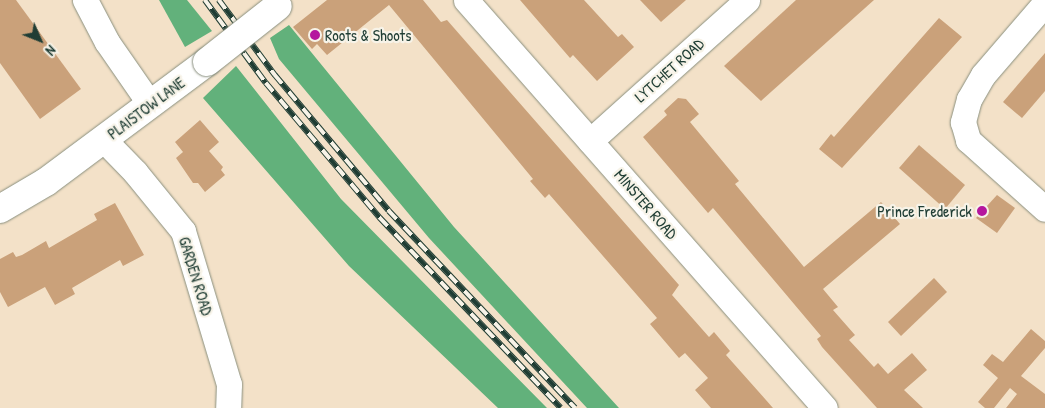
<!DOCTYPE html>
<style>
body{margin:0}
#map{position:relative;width:1045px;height:408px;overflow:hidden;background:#f3e1c8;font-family:"Patrick Hand",sans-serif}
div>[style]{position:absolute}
.forest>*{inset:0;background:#62b17b}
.building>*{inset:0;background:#caa17a}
.roads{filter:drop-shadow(0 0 1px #898f7e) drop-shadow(0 0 1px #898f7e)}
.minor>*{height:25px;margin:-12.5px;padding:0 12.5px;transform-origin:12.5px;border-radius:12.5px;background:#fff}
.tertiary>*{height:28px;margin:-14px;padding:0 14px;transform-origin:14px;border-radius:14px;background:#fff}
.rail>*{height:5.5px;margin-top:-2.75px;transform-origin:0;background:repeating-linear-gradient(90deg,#f7f3e8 0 11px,#1f3d34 0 22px);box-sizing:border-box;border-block:1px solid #1f3d34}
.bridges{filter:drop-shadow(0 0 1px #898f7e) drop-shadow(0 0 1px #898f7e)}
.tertiary-bridge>*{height:28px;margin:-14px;padding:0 14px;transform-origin:14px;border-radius:14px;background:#fff}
.dots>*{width:14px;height:14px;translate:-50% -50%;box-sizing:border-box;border:2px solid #f7f3e8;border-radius:50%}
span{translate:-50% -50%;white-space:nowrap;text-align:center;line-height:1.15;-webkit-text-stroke:4.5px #f7f3e8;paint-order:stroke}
.poi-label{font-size:16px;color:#1f3d34}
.left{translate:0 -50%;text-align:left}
.right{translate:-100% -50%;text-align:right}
.street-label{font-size:16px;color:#1f3d34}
.north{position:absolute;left:15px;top:15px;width:50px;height:50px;-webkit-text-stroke:4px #f7f3e8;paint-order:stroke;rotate:134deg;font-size:14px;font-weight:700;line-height:20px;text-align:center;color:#1f3d34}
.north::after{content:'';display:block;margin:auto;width:18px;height:22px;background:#1f3d34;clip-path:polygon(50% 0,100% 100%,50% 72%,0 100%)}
</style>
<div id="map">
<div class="forest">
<div style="clip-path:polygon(159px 0,187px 0,212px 31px,185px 47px)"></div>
<div style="clip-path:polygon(289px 25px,454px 227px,619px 408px,587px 408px,429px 238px,279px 59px,270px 38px)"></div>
<div style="clip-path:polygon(236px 66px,341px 199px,547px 408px,498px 408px,349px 266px,203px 98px)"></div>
</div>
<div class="building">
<div style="clip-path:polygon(0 0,16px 0,81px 89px,40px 119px,0 63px)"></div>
<div style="clip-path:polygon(327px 0,423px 0,441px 22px,447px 20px,679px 285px,672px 295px,709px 337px,714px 332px,730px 351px,726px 355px,773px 408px,711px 408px,695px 390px,708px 378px,685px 353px,679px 358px,650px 324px,657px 318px,549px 194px,545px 198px,530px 181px,533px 179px,389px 5px,327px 55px,317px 44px,312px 49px,293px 27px)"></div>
<div style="clip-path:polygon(520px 0,584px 0,618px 37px,622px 34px,634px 47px,597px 81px,573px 55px,570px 58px)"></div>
<div style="clip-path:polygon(640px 0,686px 0,661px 22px)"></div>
<div style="clip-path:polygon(796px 0,874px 0,761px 101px,724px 66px)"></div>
<div style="clip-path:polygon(939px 18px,962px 37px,842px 168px,819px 149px,831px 134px,834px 137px)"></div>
<div style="clip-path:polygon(1045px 53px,1045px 91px,1022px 118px,1003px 102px)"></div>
<div style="clip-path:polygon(678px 98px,686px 99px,699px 114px,690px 122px,739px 181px,735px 184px,804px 267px,881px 202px,900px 224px,823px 289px,838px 307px,833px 310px,855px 335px,849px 340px,874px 367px,878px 363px,888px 374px,912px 353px,927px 370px,904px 390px,923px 408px,877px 408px,822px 347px,817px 339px,821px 336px,713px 208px,708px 213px,643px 137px,667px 115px,664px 111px)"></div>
<div style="clip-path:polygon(200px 120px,219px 142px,209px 151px,223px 167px,221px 170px,225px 175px,205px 192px,198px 183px,193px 183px,176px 158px,183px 152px,175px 142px)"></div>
<div style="clip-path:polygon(919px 145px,965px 185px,945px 209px,899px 168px)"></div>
<div style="clip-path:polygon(997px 195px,1015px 208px,997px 233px,976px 218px)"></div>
<div style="clip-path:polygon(115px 203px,144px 255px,123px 266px,120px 260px,72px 288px,75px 294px,55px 305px,45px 287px,8px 307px,0 292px,0 259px,13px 252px,16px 257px,22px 255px,46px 241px,49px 248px,97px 220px,94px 214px)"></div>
<div style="clip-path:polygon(934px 278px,947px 292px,901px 336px,888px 322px)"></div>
<div style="clip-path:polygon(1031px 329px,1045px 341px,1045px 348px,1021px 376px,1045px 394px,1045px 408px,1006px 408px,1017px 394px,1010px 388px,994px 408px,985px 408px,978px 402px,998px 378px,983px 365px,992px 354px,1003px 362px)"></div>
</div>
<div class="roads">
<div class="minor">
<div style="left:85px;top:0;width:47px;rotate:62.4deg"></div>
<div style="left:107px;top:42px;width:75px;rotate:55.3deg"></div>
<div style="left:466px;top:0;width:543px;rotate:48.66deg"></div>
<div style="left:1045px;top:3px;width:95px;rotate:130.7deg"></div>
<div style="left:983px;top:75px;width:28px;rotate:120deg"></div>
<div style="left:969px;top:99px;width:24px;rotate:105deg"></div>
<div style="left:963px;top:122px;width:19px;rotate:74deg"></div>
<div style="left:968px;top:140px;width:103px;rotate:41.9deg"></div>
<div style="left:104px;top:140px;width:45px;rotate:45.9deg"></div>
<div style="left:135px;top:172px;width:76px;rotate:50.9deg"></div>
<div style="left:183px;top:231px;width:160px;rotate:73.3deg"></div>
<div style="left:229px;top:384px;width:24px;rotate:92deg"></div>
<div style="left:590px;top:141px;width:211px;rotate:-41.9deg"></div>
</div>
<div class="tertiary">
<div style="left:0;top:209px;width:53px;rotate:-30.4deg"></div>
<div style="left:46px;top:182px;width:201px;rotate:-36.7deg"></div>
</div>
</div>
<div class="rail">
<div style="left:205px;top:0;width:103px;rotate:53.7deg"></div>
<div style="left:266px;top:83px;width:177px;rotate:49.8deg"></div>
<div style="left:380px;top:218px;width:262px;rotate:46.4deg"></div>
<div style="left:219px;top:0;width:94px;rotate:53.3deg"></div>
<div style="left:275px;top:75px;width:177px;rotate:50deg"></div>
<div style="left:389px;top:211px;width:271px;rotate:46.6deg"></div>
</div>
<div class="bridges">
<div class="tertiary-bridge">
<div style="left:207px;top:62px;width:90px;rotate:-38.3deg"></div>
</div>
</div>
<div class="dots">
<div style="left:315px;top:35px;background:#b5179e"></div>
<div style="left:982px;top:211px;background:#b5179e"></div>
</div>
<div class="poi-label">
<span class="left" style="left:325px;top:35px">Roots &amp; Shoots</span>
<span class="right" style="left:972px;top:211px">Prince Frederick</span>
</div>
<div class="street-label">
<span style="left:669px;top:70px;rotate:-42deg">LYTCHET ROAD</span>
<span style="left:146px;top:108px;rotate:-37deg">PLAISTOW LANE</span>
<span style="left:646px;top:204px;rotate:49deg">MINSTER ROAD</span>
<span style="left:196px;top:276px;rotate:73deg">GARDEN ROAD</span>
</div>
<div class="north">N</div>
</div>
